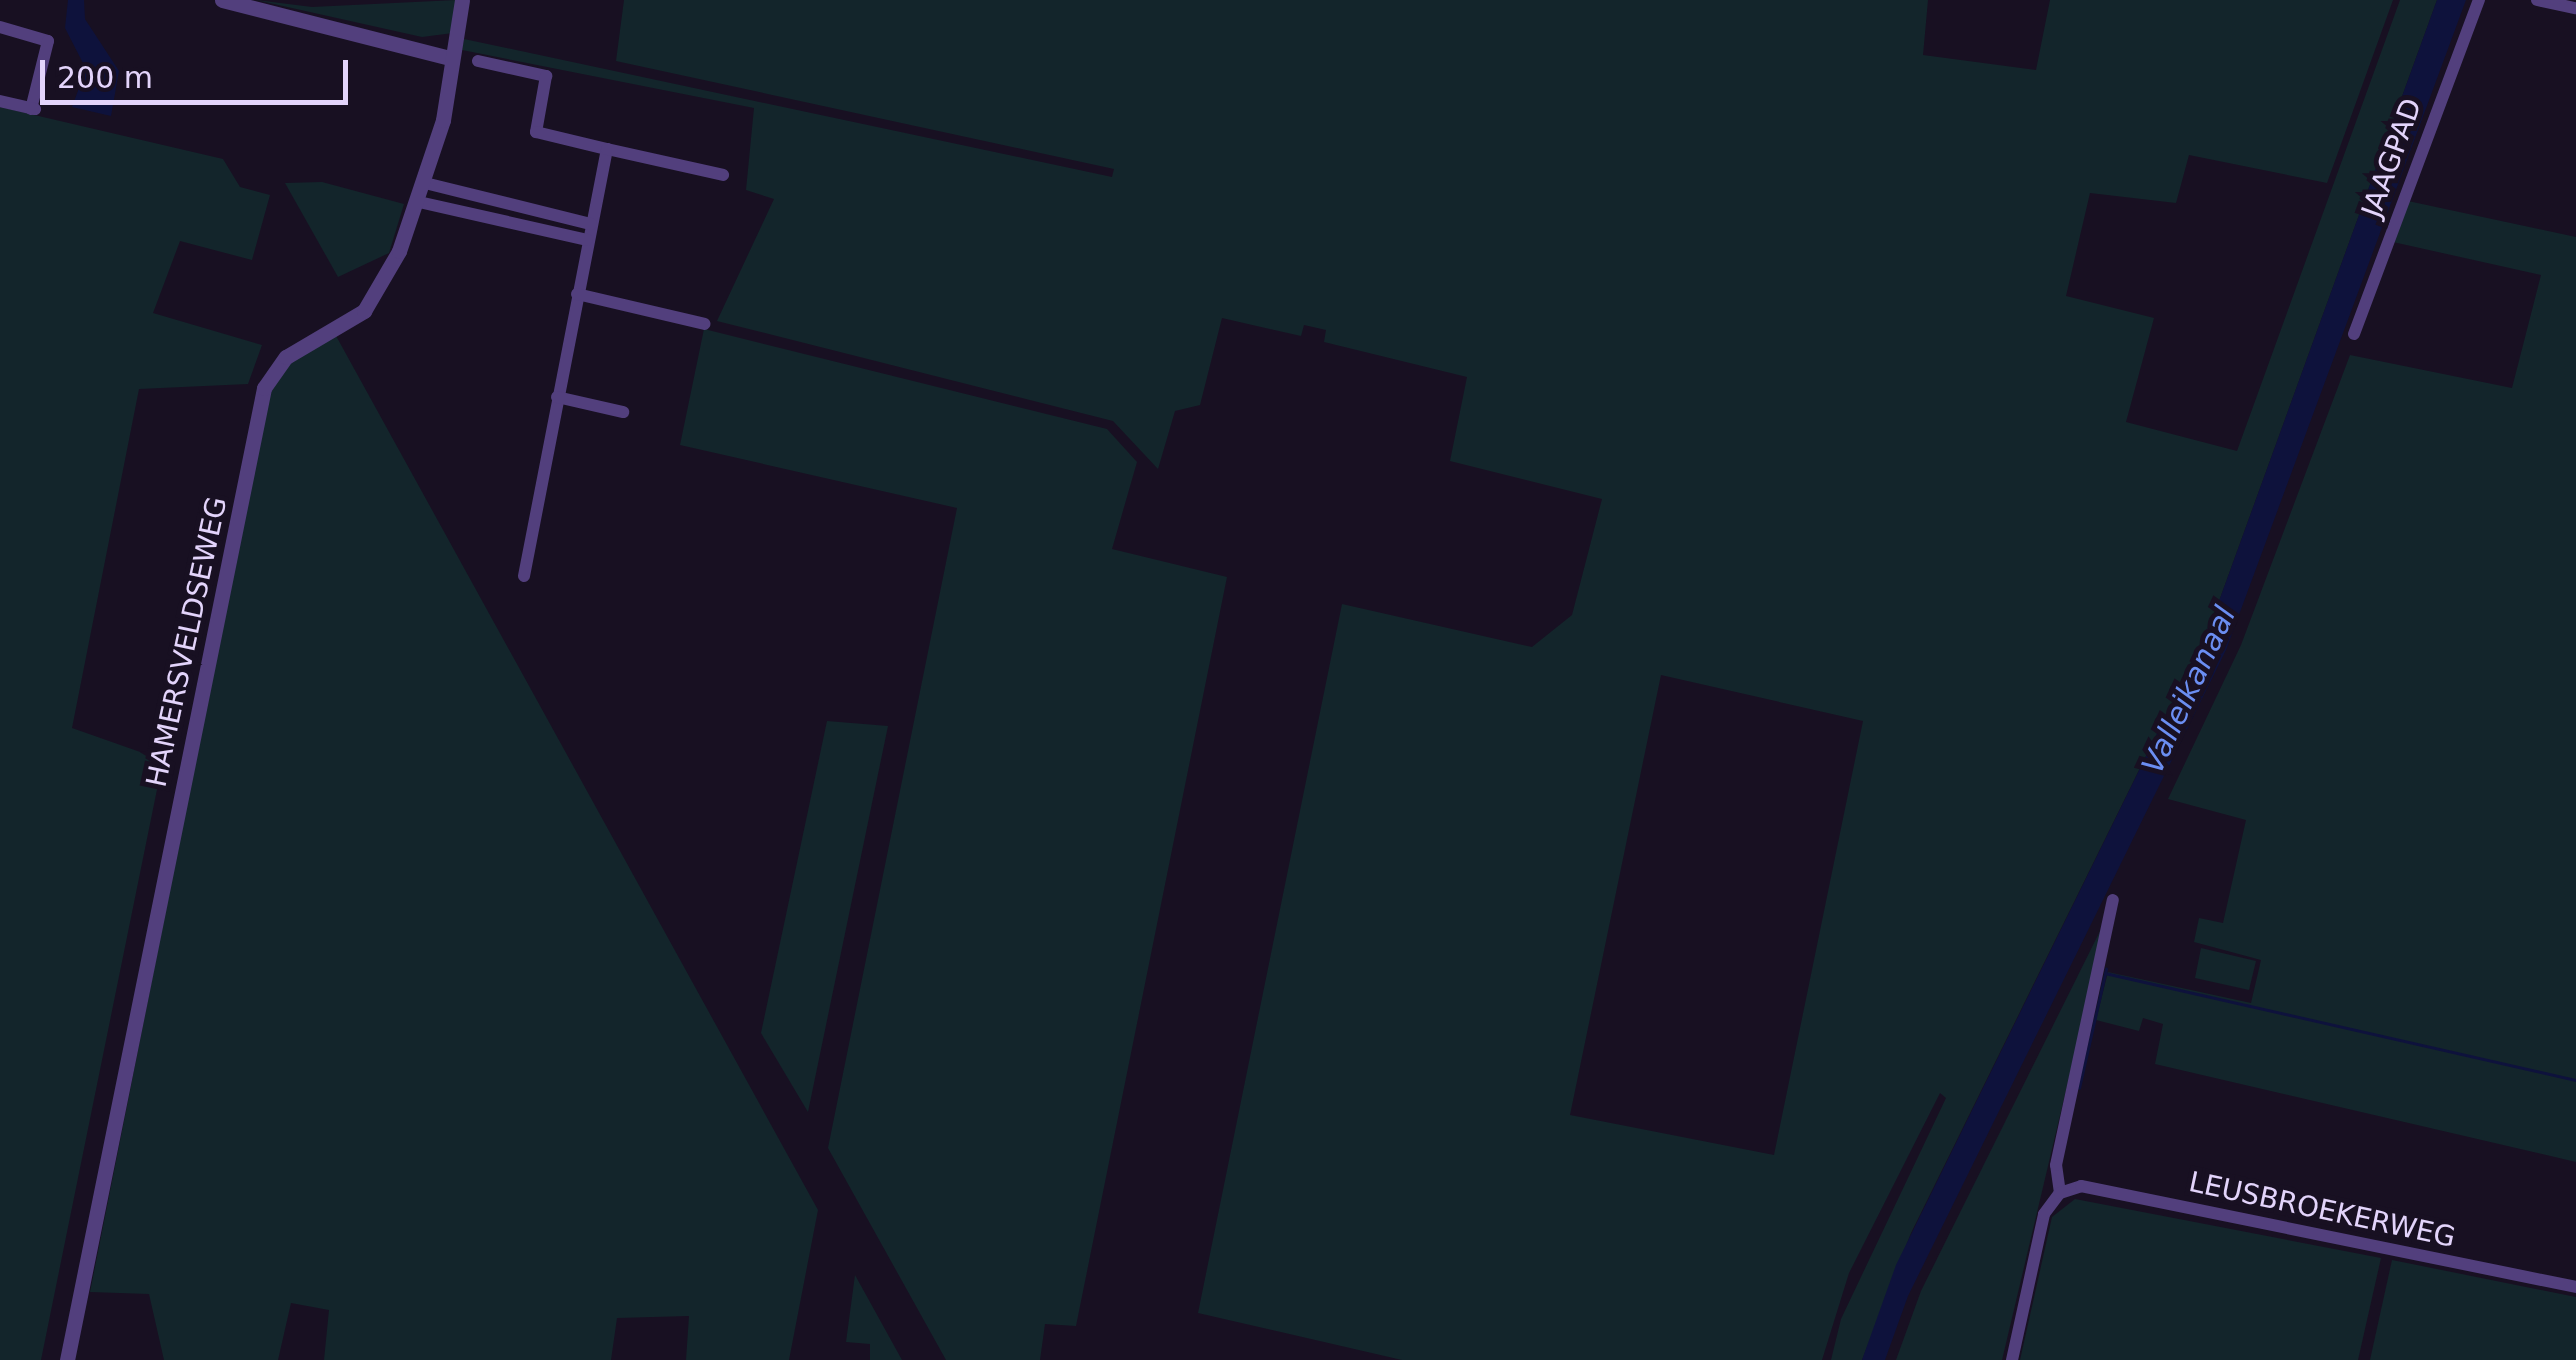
<!DOCTYPE html>
<style>
body{margin:0}
#map{position:relative;width:2576px;height:1360px;overflow:hidden;background:#181022;font-family:"DejaVu Sans",sans-serif}
div>[style]{position:absolute}
.green>*{inset:0;background:#13252b}
.water>*{inset:0;background:#0e123c}
.stream>*{height:2.5px;margin:-1.25px;padding:0 1.25px;transform-origin:1.25px;border-radius:1.25px;background:#0e123c}
.minor>*{height:12px;margin:-6px;padding:0 6px;transform-origin:6px;border-radius:6px;background:#523f7d}
.tertiary>*{height:15px;margin:-7.5px;padding:0 7.5px;transform-origin:7.5px;border-radius:7.5px;background:#523f7d}
span{translate:-50% -50%;white-space:nowrap;text-align:center;line-height:1.15;-webkit-text-stroke:10px #181022;paint-order:stroke}
.street-label{font-size:28px;color:#e3d4fb}
.water-label{font-size:30px;color:#6b8ef2;font-style:italic}
.scale{position:absolute;left:40px;top:60px;width:308px;height:45px;box-sizing:border-box;border:5px solid #e3d4fb;border-top:0;padding-left:12px;font-size:30px;line-height:35px;white-space:nowrap;color:#e3d4fb;-webkit-text-stroke:8px #181022;paint-order:stroke}
</style>
<div id="map">
<div class="green">
<div style="clip-path:polygon(256px 0,312px 7px,456px 0,453px 33px,422px 37px)"></div>
<div style="clip-path:polygon(evenodd,624px 0,1928px 0,1923px 55px,2036px 70px,2050px 0,2393px 0,2327px 183px,2189px 155px,2176px 203px,2090px 193px,2066px 296px,2154px 318px,2126px 422px,2237px 451px,2400px 0,2437px 0,2210px 626px,1911px 1233px,1862px 1360px,1831px 1360px,1841px 1319px,1946px 1098px,1940px 1093px,1849px 1273px,1822px 1360px,1402px 1360px,1198px 1313px,1342px 604px,1532px 647px,1572px 615px,1602px 499px,1450px 461px,1467px 377px,1324px 342px,1326px 330px,1304px 325px,1301px 336px,1222px 318px,1200px 405px,1175px 411px,1158px 469px,1113px 421px,717px 321px,774px 199px,746px 190px,754px 108px,462px 50px,464px 39px,1112px 177px,1114px 169px,616px 61px,624px 0,1661px 675px,1863px 721px,1774px 1155px,1570px 1115px,1661px 675px)"></div>
<div style="clip-path:polygon(0 107px,223px 159px,240px 187px,270px 195px,252px 260px,180px 241px,153px 313px,262px 345px,248px 384px,139px 389px,72px 728px,163px 760px,41px 1360px,0 1360px)"></div>
<div style="clip-path:polygon(322px 182px,404px 204px,389px 253px,338px 277px,285px 183px)"></div>
<div style="clip-path:polygon(2408px 201px,2576px 237px,2576px 1162px,2155px 1064px,2163px 1024px,2143px 1018px,2139px 1031px,2096px 1020px,2108px 972px,2251px 1003px,2261px 960px,2194px 942px,2199px 918px,2223px 923px,2246px 820px,2168px 799px,2241px 645px,2350px 355px,2512px 388px,2541px 275px,2393px 242px)"></div>
<div style="clip-path:polygon(704px 329px,1107px 429px,1137px 462px,1112px 549px,1227px 577px,1076px 1326px,1045px 1324px,1040px 1360px,946px 1360px,828px 1148px,957px 508px,680px 445px)"></div>
<div style="clip-path:polygon(335px 334px,818px 1210px,789px 1360px,686px 1360px,689px 1316px,617px 1318px,611px 1360px,324px 1360px,329px 1310px,291px 1303px,278px 1360px,164px 1360px,149px 1294px,90px 1292px,270px 386px,295px 357px)"></div>
<div style="clip-path:polygon(827px 721px,888px 726px,808px 1112px,761px 1033px)"></div>
<div style="clip-path:polygon(2107px 917px,2002px 1360px,1896px 1360px,1921px 1291px)"></div>
<div style="clip-path:polygon(2201px 948px,2256px 961px,2249px 990px,2195px 978px)"></div>
<div style="clip-path:polygon(2075px 1199px,2381px 1258px,2358px 1360px,2020px 1360px,2052px 1217px)"></div>
<div style="clip-path:polygon(2392px 1260px,2576px 1297px,2576px 1360px,2370px 1360px)"></div>
<div style="clip-path:polygon(855px 1275px,902px 1360px,870px 1360px,870px 1344px,846px 1342px)"></div>
</div>
<div class="water">
<div style="clip-path:polygon(68px 0,84px 0,85px 19px,119px 71px,111px 116px,72px 107px,86px 69px,65px 28px)"></div>
<div style="clip-path:polygon(2437px 0,2466px 0,2226px 650px,1908px 1296px,1885px 1360px,1862px 1360px,1896px 1265px,2210px 626px)"></div>
</div>
<div class="stream">
<div style="left:2105px;top:973px;width:483px;rotate:12.8deg"></div>
<div style="left:2079px;top:1088px;width:122px;rotate:-77.2deg"></div>
</div>
<div class="minor">
<div style="left:2537px;top:0;width:40px;rotate:12deg"></div>
<div style="left:0;top:27px;width:50px;rotate:16.3deg"></div>
<div style="left:48px;top:41px;width:70px;rotate:104deg"></div>
<div style="left:478px;top:61px;width:70px;rotate:12.4deg"></div>
<div style="left:546px;top:76px;width:57px;rotate:100.1deg"></div>
<div style="left:536px;top:132px;width:73px;rotate:13.5deg"></div>
<div style="left:607px;top:149px;width:435px;rotate:101deg"></div>
<div style="left:0;top:101px;width:36px;rotate:13deg"></div>
<div style="left:607px;top:149px;width:119px;rotate:12.6deg"></div>
<div style="left:425px;top:183px;width:171px;rotate:13.9deg"></div>
<div style="left:419px;top:202px;width:172px;rotate:12.7deg"></div>
<div style="left:577px;top:294px;width:131px;rotate:13.2deg"></div>
<div style="left:2354px;top:334px;width:357px;rotate:-69.5deg"></div>
<div style="left:557px;top:397px;width:68px;rotate:12.8deg"></div>
<div style="left:2060px;top:1193px;width:28px;rotate:-98deg"></div>
<div style="left:2056px;top:1165px;width:271px;rotate:-77.9deg"></div>
<div style="left:2012px;top:1360px;width:149px;rotate:-77.6deg"></div>
<div style="left:2044px;top:1214px;width:26px;rotate:-53deg"></div>
<div style="left:2060px;top:1193px;width:22px;rotate:-18deg"></div>
<div style="left:2081px;top:1186px;width:505px;rotate:11.53deg"></div>
</div>
<div class="tertiary">
<div style="left:222px;top:0;width:234px;rotate:14.3deg"></div>
<div style="left:67px;top:1360px;width:992px;rotate:-78.54deg"></div>
<div style="left:264px;top:388px;width:38px;rotate:-55deg"></div>
<div style="left:286px;top:357px;width:91px;rotate:-30.5deg"></div>
<div style="left:364px;top:311px;width:69px;rotate:-59.7deg"></div>
<div style="left:399px;top:251px;width:138px;rotate:-71.4deg"></div>
<div style="left:443px;top:120px;width:121px;rotate:-81deg"></div>
</div>
<div class="street-label">
<span style="left:2392px;top:158px;rotate:-70deg">JAAGPAD</span>
<span style="left:187px;top:642px;rotate:-78deg">HAMERSVELDSEWEG</span>
<span style="left:2322px;top:1210px;rotate:12deg">LEUSBROEKERWEG</span>
</div>
<div class="water-label">
<span style="left:2189px;top:690px;rotate:-65deg">Valleikanaal</span>
</div>
<div class="scale">200 m</div>
</div>
